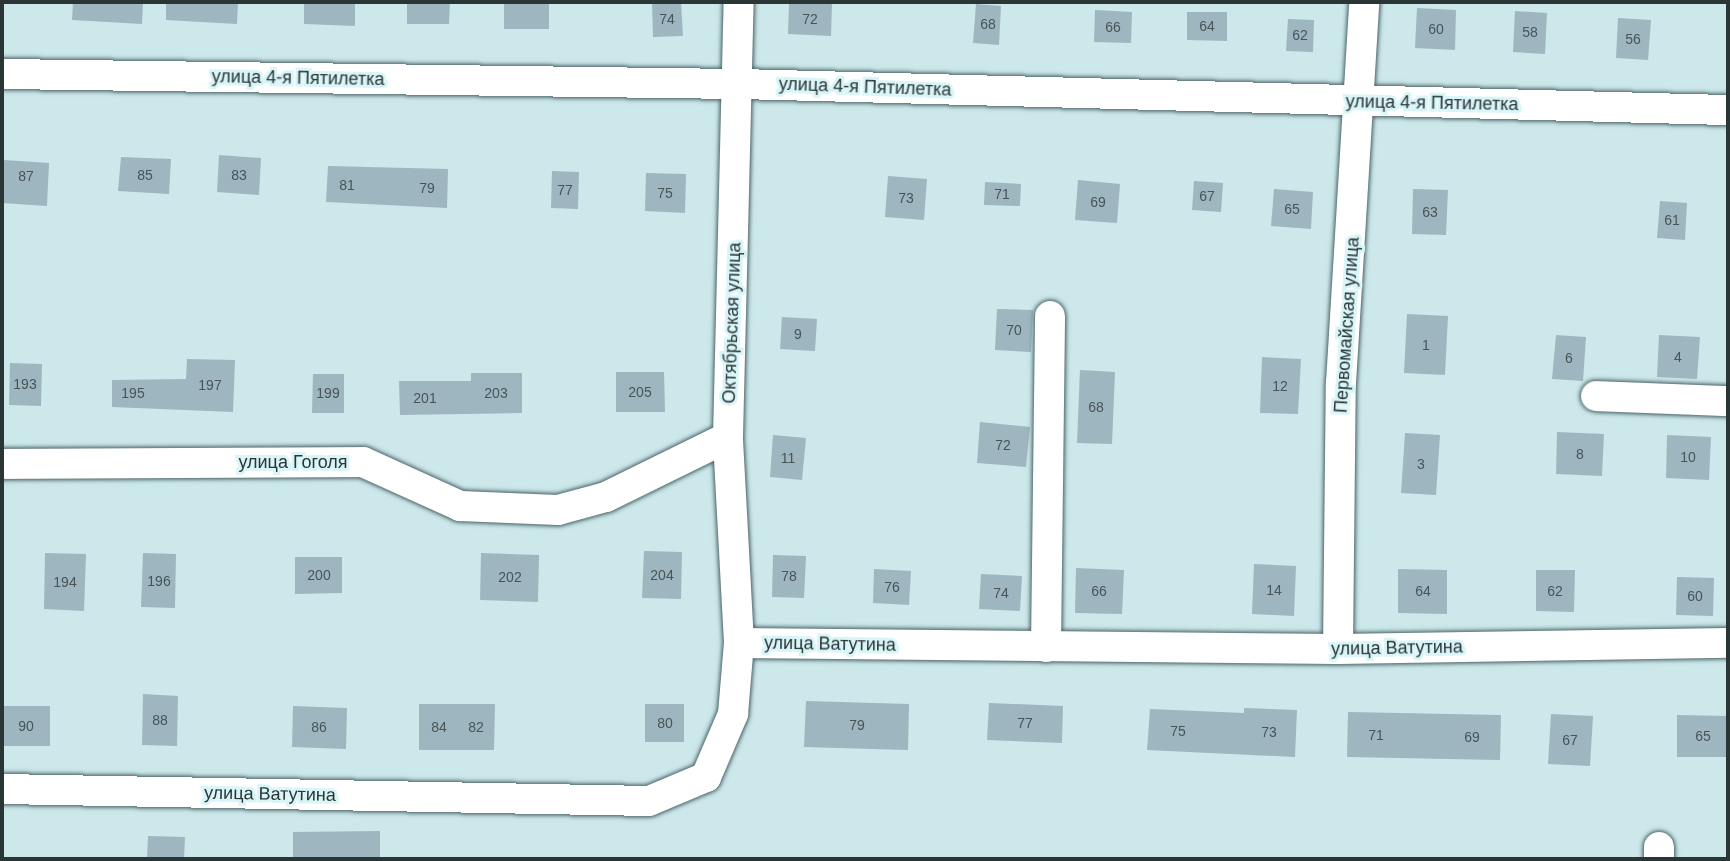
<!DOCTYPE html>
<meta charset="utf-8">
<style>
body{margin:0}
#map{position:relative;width:1730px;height:861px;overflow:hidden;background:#cce8eb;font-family:Helvetica,sans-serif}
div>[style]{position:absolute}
.building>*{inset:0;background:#9eb6c0}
.roads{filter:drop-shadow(0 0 2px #4b6467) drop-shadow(0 0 2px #4b6467)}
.minor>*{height:30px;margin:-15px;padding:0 15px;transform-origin:15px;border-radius:15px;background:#fff}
span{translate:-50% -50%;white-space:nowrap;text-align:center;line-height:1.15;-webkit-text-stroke:6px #d9f5f8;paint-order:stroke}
.number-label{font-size:14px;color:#475558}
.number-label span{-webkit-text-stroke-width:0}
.street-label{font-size:18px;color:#2a3536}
.frame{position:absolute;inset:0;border:4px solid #2a3536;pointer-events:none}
</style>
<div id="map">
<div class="building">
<div style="clip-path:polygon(73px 2px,143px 2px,142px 24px,72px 20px)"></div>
<div style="clip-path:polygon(166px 2px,238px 2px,237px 24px,166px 20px)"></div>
<div style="clip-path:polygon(304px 2px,355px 2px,355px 26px,304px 24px)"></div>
<div style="clip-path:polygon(407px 2px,450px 2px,449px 24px,407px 24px)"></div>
<div style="clip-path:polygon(504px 2px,549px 2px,549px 29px,504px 29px)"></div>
<div style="clip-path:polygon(652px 2px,681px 2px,683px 36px,653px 37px)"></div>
<div style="clip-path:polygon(789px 2px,832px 3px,831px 36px,788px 34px)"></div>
<div style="clip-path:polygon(976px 4px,1001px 6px,999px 45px,973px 43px)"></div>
<div style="clip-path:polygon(1417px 8px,1456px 10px,1455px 50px,1415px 48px)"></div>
<div style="clip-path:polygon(1095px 10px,1132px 12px,1131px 43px,1094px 42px)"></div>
<div style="clip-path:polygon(1515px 11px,1547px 13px,1545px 54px,1513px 52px)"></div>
<div style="clip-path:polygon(1187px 12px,1227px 12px,1227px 41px,1187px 40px)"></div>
<div style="clip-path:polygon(1618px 18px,1651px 20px,1648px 60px,1616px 58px)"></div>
<div style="clip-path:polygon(1288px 19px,1314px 20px,1313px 52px,1286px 51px)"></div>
<div style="clip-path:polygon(219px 155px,261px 158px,259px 195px,217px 192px)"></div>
<div style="clip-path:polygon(121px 157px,171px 159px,169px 194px,118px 191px)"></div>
<div style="clip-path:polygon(4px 160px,49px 163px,47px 206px,2px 203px)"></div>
<div style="clip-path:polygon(328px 166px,448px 169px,447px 208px,326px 202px)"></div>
<div style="clip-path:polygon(552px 171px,579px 172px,578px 209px,551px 208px)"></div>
<div style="clip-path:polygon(646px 173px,686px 174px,685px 213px,645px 211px)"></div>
<div style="clip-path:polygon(888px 176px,927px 179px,924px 220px,885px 217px)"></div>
<div style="clip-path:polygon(1078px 180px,1120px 184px,1117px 223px,1075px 220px)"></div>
<div style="clip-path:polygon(1194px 181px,1223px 183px,1221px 212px,1192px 210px)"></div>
<div style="clip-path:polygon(985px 182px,1021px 184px,1020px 206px,984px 205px)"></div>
<div style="clip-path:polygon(1274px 189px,1313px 192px,1311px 229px,1271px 226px)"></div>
<div style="clip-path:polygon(1413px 189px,1448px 190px,1446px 235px,1412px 234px)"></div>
<div style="clip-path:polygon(1660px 201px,1687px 203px,1685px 240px,1657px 238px)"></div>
<div style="clip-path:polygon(997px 309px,1033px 310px,1031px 352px,995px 350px)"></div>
<div style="clip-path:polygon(1407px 314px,1448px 316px,1445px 375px,1404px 373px)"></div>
<div style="clip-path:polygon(782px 317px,817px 319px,815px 351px,780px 349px)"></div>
<div style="clip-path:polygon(1556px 335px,1586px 337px,1583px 381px,1552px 379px)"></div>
<div style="clip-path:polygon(1659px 335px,1700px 337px,1697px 379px,1657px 377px)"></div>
<div style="clip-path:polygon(1262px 357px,1301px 359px,1298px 414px,1260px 413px)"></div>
<div style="clip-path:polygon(187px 359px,235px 360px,233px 412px,112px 407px,112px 380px,186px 379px)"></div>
<div style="clip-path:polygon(10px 363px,42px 364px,41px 406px,9px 405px)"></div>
<div style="clip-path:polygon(1080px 370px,1115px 372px,1112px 444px,1077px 443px)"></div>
<div style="clip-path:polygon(616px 372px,664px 372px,665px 412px,616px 412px)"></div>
<div style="clip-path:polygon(471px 373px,522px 373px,522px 413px,400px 415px,399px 381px,471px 381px)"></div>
<div style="clip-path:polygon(313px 374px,344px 374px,344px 413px,312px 413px)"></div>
<div style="clip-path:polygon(980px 422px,1030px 427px,1026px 467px,977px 463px)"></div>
<div style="clip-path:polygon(1557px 432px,1604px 434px,1602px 476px,1556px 474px)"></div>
<div style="clip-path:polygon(1405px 433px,1440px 435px,1436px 495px,1401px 493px)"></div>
<div style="clip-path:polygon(773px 435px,806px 438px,802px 480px,770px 477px)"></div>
<div style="clip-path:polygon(1667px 435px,1711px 437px,1709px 480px,1666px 478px)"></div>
<div style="clip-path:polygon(644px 551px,682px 552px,681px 599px,642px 598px)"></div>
<div style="clip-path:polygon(45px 553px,86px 554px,84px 611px,44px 609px)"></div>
<div style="clip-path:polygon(143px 553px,176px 554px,175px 608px,141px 607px)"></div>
<div style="clip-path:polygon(481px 553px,539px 555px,538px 602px,480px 600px)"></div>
<div style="clip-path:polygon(773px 555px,806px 556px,804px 598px,772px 597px)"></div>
<div style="clip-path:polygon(295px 557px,342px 557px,342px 593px,295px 594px)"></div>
<div style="clip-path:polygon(1254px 564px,1296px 566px,1294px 616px,1252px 614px)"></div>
<div style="clip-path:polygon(1076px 568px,1124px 570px,1122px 614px,1075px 613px)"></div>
<div style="clip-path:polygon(874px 569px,911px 571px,909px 605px,873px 603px)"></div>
<div style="clip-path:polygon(1398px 569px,1447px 570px,1447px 614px,1398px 613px)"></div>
<div style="clip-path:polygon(1536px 570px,1575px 570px,1574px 612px,1536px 611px)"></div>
<div style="clip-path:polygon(981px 574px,1022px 576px,1020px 611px,979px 609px)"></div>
<div style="clip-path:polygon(1677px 577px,1714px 578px,1713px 616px,1676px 615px)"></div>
<div style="clip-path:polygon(143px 694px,178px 696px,177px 746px,142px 745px)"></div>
<div style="clip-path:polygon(806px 701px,909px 704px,908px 750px,804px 747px)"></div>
<div style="clip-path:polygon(989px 703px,1063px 706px,1062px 743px,987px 740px)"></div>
<div style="clip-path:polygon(419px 704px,495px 704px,494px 750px,419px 750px)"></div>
<div style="clip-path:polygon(645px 704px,684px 704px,684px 742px,645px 742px)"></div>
<div style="clip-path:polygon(2px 706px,50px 706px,50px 746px,2px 746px)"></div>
<div style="clip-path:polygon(293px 706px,347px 708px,346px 749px,292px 747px)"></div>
<div style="clip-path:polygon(1244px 708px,1297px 710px,1295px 757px,1147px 750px,1150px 709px,1244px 713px)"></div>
<div style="clip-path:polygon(1348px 712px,1501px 715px,1500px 760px,1347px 757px)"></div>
<div style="clip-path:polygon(1551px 714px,1593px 716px,1590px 766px,1548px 764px)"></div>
<div style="clip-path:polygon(1677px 715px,1728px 716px,1728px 757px,1677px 757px)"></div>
<div style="clip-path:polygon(380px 831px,380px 859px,293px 859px,293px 832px)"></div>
<div style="clip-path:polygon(148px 836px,185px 837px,184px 859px,147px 859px)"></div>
</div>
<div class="roads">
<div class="minor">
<div style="left:2px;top:74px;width:738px;rotate:0.78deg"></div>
<div style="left:740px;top:84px;width:988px;rotate:1.51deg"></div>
<div style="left:1596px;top:396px;width:132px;rotate:2.2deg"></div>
<div style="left:2px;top:464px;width:361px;rotate:-0.3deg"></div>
<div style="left:363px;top:462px;width:107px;rotate:24.4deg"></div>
<div style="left:460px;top:506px;width:98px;rotate:2.3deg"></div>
<div style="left:558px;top:510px;width:50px;rotate:-15.2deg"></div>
<div style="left:606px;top:497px;width:136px;rotate:-26.2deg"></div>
<div style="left:739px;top:643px;width:206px;rotate:-93.1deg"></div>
<div style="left:728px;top:437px;width:435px;rotate:-88.6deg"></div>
<div style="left:1046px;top:647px;width:331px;rotate:-89.3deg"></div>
<div style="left:1338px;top:649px;width:266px;rotate:-89.4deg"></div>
<div style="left:1341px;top:383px;width:382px;rotate:-86.5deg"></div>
<div style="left:2px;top:789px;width:647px;rotate:1.06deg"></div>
<div style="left:649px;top:801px;width:62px;rotate:-22.8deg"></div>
<div style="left:706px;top:777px;width:69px;rotate:-66.8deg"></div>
<div style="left:733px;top:714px;width:71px;rotate:-85.2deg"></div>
<div style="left:739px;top:643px;width:599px;rotate:0.57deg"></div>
<div style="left:1338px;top:649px;width:390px;rotate:-0.9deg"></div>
<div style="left:1659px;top:859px;width:12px;rotate:-90deg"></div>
</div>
</div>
<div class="number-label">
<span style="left:667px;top:19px">74</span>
<span style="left:810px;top:19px">72</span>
<span style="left:988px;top:24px">68</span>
<span style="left:1207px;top:26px">64</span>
<span style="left:1113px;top:27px">66</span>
<span style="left:1436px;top:29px">60</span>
<span style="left:1530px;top:32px">58</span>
<span style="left:1300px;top:35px">62</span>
<span style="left:1633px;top:39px">56</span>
<span style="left:145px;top:175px">85</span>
<span style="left:239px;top:175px">83</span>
<span style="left:26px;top:176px">87</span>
<span style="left:347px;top:185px">81</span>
<span style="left:427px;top:188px">79</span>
<span style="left:565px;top:190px">77</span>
<span style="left:665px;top:193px">75</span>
<span style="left:1002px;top:194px">71</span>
<span style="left:1207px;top:196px">67</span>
<span style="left:906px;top:198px">73</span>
<span style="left:1098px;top:202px">69</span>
<span style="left:1292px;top:209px">65</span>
<span style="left:1430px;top:212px">63</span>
<span style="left:1672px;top:220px">61</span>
<span style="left:1014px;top:330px">70</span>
<span style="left:798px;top:334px">9</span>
<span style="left:1426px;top:345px">1</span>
<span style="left:1678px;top:357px">4</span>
<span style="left:1569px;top:358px">6</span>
<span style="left:25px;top:384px">193</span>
<span style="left:210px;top:385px">197</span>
<span style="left:1280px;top:386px">12</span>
<span style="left:640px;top:392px">205</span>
<span style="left:133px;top:393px">195</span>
<span style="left:328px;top:393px">199</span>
<span style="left:496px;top:393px">203</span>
<span style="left:425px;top:398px">201</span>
<span style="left:1096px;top:407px">68</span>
<span style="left:1003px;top:445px">72</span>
<span style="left:1580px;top:454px">8</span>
<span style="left:1688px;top:457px">10</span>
<span style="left:788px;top:458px">11</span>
<span style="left:1421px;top:464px">3</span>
<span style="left:319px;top:575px">200</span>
<span style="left:662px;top:575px">204</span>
<span style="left:789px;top:576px">78</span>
<span style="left:510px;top:577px">202</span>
<span style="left:159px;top:581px">196</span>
<span style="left:65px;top:582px">194</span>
<span style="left:892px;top:587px">76</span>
<span style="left:1274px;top:590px">14</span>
<span style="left:1099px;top:591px">66</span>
<span style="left:1423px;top:591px">64</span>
<span style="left:1555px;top:591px">62</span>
<span style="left:1001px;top:593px">74</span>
<span style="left:1695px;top:596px">60</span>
<span style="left:160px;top:720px">88</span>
<span style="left:665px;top:723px">80</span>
<span style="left:1025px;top:723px">77</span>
<span style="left:857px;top:725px">79</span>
<span style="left:26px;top:726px">90</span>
<span style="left:319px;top:727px">86</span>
<span style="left:439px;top:727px">84</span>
<span style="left:476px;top:727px">82</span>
<span style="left:1178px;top:731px">75</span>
<span style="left:1269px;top:732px">73</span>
<span style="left:1376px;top:735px">71</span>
<span style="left:1703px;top:736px">65</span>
<span style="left:1472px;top:737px">69</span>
<span style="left:1570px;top:740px">67</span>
</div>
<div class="street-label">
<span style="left:298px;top:78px;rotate:1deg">улица 4-я Пятилетка</span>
<span style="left:865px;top:87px;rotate:2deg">улица 4-я Пятилетка</span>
<span style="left:1432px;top:103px;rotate:1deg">улица 4-я Пятилетка</span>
<span style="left:732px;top:323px;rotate:-88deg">Октябрьская улица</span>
<span style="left:1347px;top:325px;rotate:-86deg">Первомайская улица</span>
<span style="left:293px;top:462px">улица Гоголя</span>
<span style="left:830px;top:644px;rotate:1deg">улица Ватутина</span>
<span style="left:1397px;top:648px;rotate:-1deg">улица Ватутина</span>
<span style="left:270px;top:794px;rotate:1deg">улица Ватутина</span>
</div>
<div class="frame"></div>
</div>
